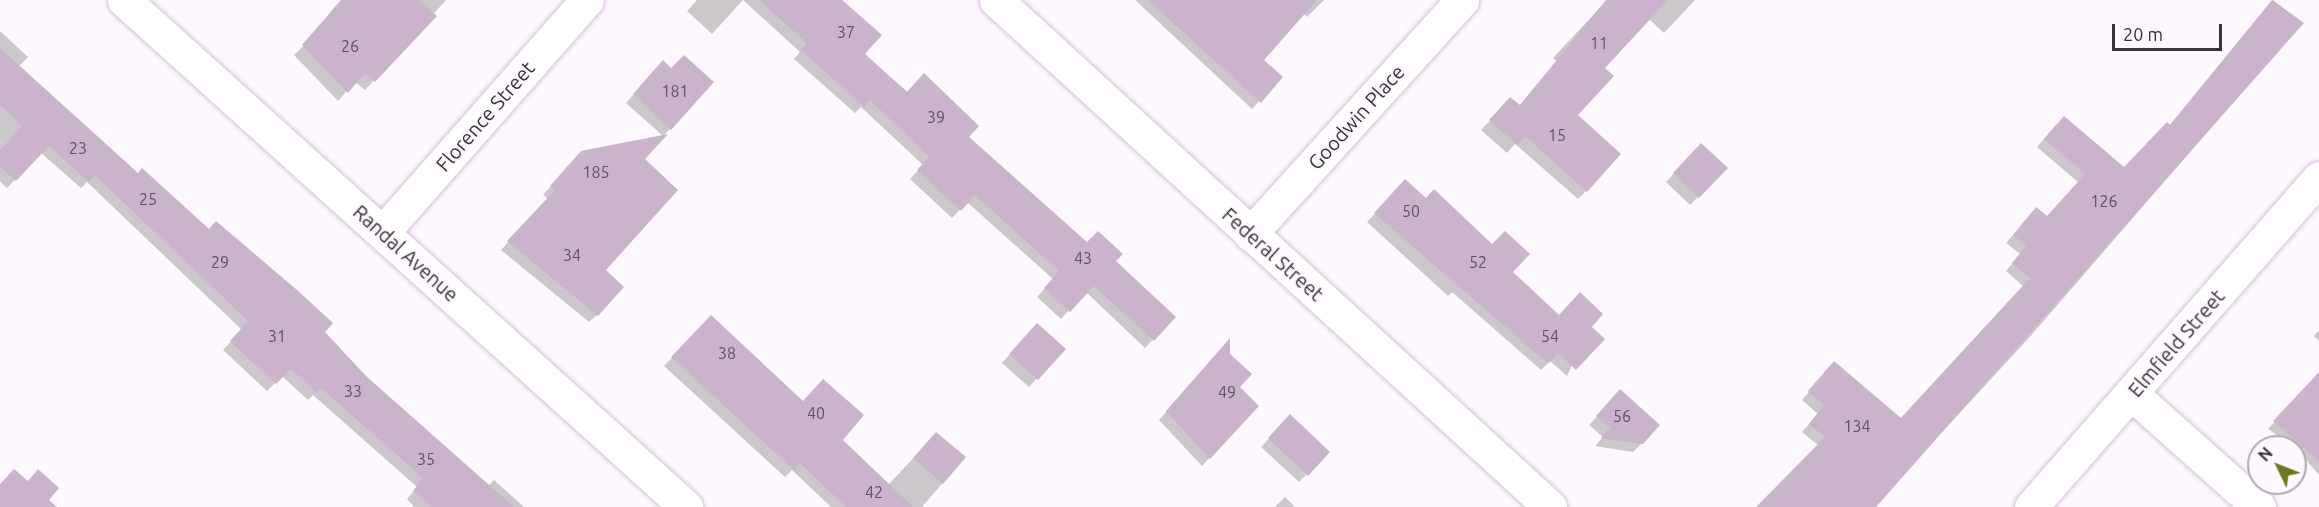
<!DOCTYPE html>
<style>
body{margin:0}
#map{position:relative;width:2319px;height:507px;overflow:hidden;background:#fef9fe;font-family:Ubuntu,sans-serif}
div>[style]{position:absolute}
.shadow>*{inset:0;background:#0003}
.building>*{inset:0;background:#cab4cc}
.roads{filter:drop-shadow(0 0 2px #d6c0d8) drop-shadow(0 0 2px #d6c0d8)}
.minor>*{height:33px;margin:-16.5px;padding:0 16.5px;transform-origin:16.5px;border-radius:16.5px;background:#fff}
span{translate:-50% -50%;white-space:nowrap;text-align:center;line-height:1.15;-webkit-text-stroke:4.5px #fef9fe;paint-order:stroke}
.number-label{font-size:16px;color:#5e525f}
.number-label span{-webkit-text-stroke-width:0}
.street-label{font-size:20px;color:#3a313b}
.north{position:absolute;left:2247px;top:435px;width:60px;height:60px;box-sizing:border-box;background:#fef9fe;border:2px solid #b0a9b0;border-radius:50%;rotate:313deg;font-size:16px;font-weight:700;line-height:24px;text-align:center;color:#3a313b}
.north::after{content:'';display:block;margin:auto;width:21px;height:27px;background:#6e7823;clip-path:polygon(50% 0,100% 100%,50% 72%,0 100%)}
.scale{position:absolute;left:2112px;top:24px;width:110px;height:27px;box-sizing:border-box;border:3px solid #3a313b;border-top:0;padding-left:8px;font-size:18px;line-height:21px;white-space:nowrap;color:#3a313b;-webkit-text-stroke:4px #fef9fe;paint-order:stroke}
</style>
<div id="map">
<div class="shadow">
<div style="clip-path:polygon(350px 0,446px 0,365px 90px,355px 82px,338px 101px,294px 55px)"></div>
<div style="clip-path:polygon(697px 0,821px 0,863px 54px,1174px 317px,1145px 348px,1086px 292px,1061px 319px,1037px 297px,1053px 279px,967px 202px,952px 218px,910px 179px,923px 165px,861px 107px,855px 113px,794px 59px,800px 52px,743px 0,712px 34px,687px 11px)"></div>
<div style="clip-path:polygon(1135px 0,1324px 0,1307px 17px,1303px 13px,1262px 60px,1281px 77px,1252px 109px)"></div>
<div style="clip-path:polygon(1607px 0,1695px 0,1664px 33px,1649px 19px,1603px 68px,1575px 115px,1586px 191px,1578px 199px,1515px 144px,1507px 153px,1481px 130px,1502px 108px,1519px 107px,1559px 63px,1553px 58px)"></div>
<div style="clip-path:polygon(2273px 0,2302px 23px,2027px 340px,1873px 507px,1761px 507px,1818px 445px,1802px 432px,1818px 414px,1802px 400px,1827px 371px,1900px 419px,2023px 286px,2006px 271px,2020px 254px,2006px 243px,2029px 217px,2046px 218px,2079px 183px,2037px 147px,2056px 125px,2124px 169px,2169px 126px)"></div>
<div style="clip-path:polygon(0 31px,28px 57px,18px 67px,71px 117px,323px 332px,394px 405px,488px 486px,494px 480px,524px 507px,414px 507px,407px 499px,417px 487px,313px 395px,308px 400px,282px 376px,267px 391px,223px 350px,242px 330px,87px 182px,81px 188px,41px 153px,7px 188px,0 181px)"></div>
<div style="clip-path:polygon(655px 70px,670px 129px,663px 136px,626px 103px)"></div>
<div style="clip-path:polygon(1693px 153px,1698px 197px,1690px 205px,1666px 182px)"></div>
<div style="clip-path:polygon(573px 161px,604px 270px,597px 315px,589px 322px,501px 250px,548px 199px,543px 195px)"></div>
<div style="clip-path:polygon(1398px 189px,1511px 272px,1559px 317px,1590px 327px,1567px 376px,1550px 361px,1541px 370px,1452px 292px,1448px 296px,1367px 222px)"></div>
<div style="clip-path:polygon(703px 325px,888px 485px,936px 434px,964px 458px,922px 507px,831px 507px,792px 470px,785px 477px,664px 366px)"></div>
<div style="clip-path:polygon(2319px 330px,2319px 341px,2314px 336px)"></div>
<div style="clip-path:polygon(1029px 333px,1064px 349px,1029px 387px,1002px 363px)"></div>
<div style="clip-path:polygon(1223px 348px,1238px 388px,1257px 406px,1202px 466px,1159px 420px)"></div>
<div style="clip-path:polygon(2319px 374px,2319px 475px,2295px 447px,2268px 429px)"></div>
<div style="clip-path:polygon(1620px 392px,1642px 443px,1633px 452px,1595px 446px,1603px 437px,1589px 425px)"></div>
<div style="clip-path:polygon(1290px 417px,1328px 452px,1299px 482px,1261px 447px)"></div>
<div style="clip-path:polygon(1285px 497px,1295px 507px,1275px 507px)"></div>
</div>
<div class="building">
<div style="clip-path:polygon(341px 0,419px 0,437px 16px,375px 82px,365px 73px,348px 93px,302px 45px)"></div>
<div style="clip-path:polygon(759px 0,842px 0,882px 35px,865px 54px,907px 92px,924px 73px,979px 126px,969px 137px,1087px 242px,1098px 231px,1123px 254px,1116px 261px,1176px 317px,1154px 341px,1094px 286px,1070px 312px,1044px 288px,1059px 271px,975px 195px,961px 211px,917px 170px,929px 157px,870px 100px,864px 107px,801px 50px,807px 43px)"></div>
<div style="clip-path:polygon(1148px 0,1317px 0,1264px 60px,1283px 77px,1261px 103px)"></div>
<div style="clip-path:polygon(1606px 0,1668px 0,1605px 68px,1614px 76px,1578px 115px,1621px 154px,1587px 192px,1525px 136px,1517px 145px,1489px 120px,1510px 97px,1520px 105px)"></div>
<div style="clip-path:polygon(2272px 0,2304px 23px,1876px 507px,1756px 507px,1825px 437px,1809px 424px,1824px 405px,1808px 391px,1834px 361px,1901px 418px,2030px 278px,2012px 263px,2026px 246px,2013px 235px,2036px 207px,2047px 216px,2085px 174px,2044px 139px,2064px 116px,2124px 167px,2167px 122px,2170px 125px)"></div>
<div style="clip-path:polygon(0 48px,138px 173px,142px 168px,209px 229px,216px 221px,297px 290px,333px 323px,325px 332px,366px 376px,514px 507px,432px 507px,413px 491px,423px 478px,321px 388px,317px 393px,291px 369px,276px 384px,230px 341px,248px 321px,95px 175px,89px 182px,49px 146px,16px 181px,0 167px,0 150px,22px 126px,0 105px)"></div>
<div style="clip-path:polygon(684px 55px,714px 82px,671px 130px,633px 94px,663px 60px,671px 68px)"></div>
<div style="clip-path:polygon(668px 134px,645px 159px,678px 190px,606px 270px,624px 287px,598px 316px,507px 241px,555px 190px,550px 186px,581px 151px)"></div>
<div style="clip-path:polygon(1701px 143px,1728px 168px,1699px 198px,1673px 173px)"></div>
<div style="clip-path:polygon(1405px 179px,1426px 198px,1434px 189px,1492px 244px,1505px 231px,1530px 254px,1513px 272px,1559px 315px,1580px 292px,1603px 314px,1592px 327px,1605px 339px,1576px 370px,1558px 353px,1549px 363px,1538px 355px,1374px 213px)"></div>
<div style="clip-path:polygon(711px 315px,803px 401px,823px 379px,864px 415px,843px 440px,913px 507px,846px 507px,800px 463px,794px 470px,671px 357px)"></div>
<div style="clip-path:polygon(1037px 323px,1066px 349px,1038px 380px,1009px 354px)"></div>
<div style="clip-path:polygon(1230px 338px,1230px 354px,1252px 374px,1240px 387px,1259px 406px,1210px 459px,1166px 411px)"></div>
<div style="clip-path:polygon(2319px 372px,2319px 461px,2273px 421px)"></div>
<div style="clip-path:polygon(1620px 389px,1660px 425px,1643px 444px,1601px 438px,1610px 428px,1596px 416px)"></div>
<div style="clip-path:polygon(1290px 414px,1330px 452px,1308px 476px,1268px 438px)"></div>
<div style="clip-path:polygon(936px 432px,966px 457px,943px 484px,913px 458px)"></div>
<div style="clip-path:polygon(14px 469px,28px 481px,38px 469px,59px 488px,49px 500px,57px 507px,0 507px,0 484px)"></div>
</div>
<div class="roads">
<div class="minor">
<div style="left:124px;top:0;width:757px;rotate:42.05deg"></div>
<div style="left:996px;top:0;width:751px;rotate:42.46deg"></div>
<div style="left:383px;top:232px;width:309px;rotate:-48.7deg"></div>
<div style="left:1250px;top:234px;width:316px;rotate:-47.8deg"></div>
<div style="left:2132px;top:394px;width:170px;rotate:41.7deg"></div>
<div style="left:2031px;top:507px;width:437px;rotate:-48.8deg"></div>
</div>
</div>
<div class="number-label">
<span style="left:846px;top:32px">37</span>
<span style="left:1599px;top:43px">11</span>
<span style="left:350px;top:46px">26</span>
<span style="left:675px;top:91px">181</span>
<span style="left:936px;top:117px">39</span>
<span style="left:1557px;top:135px">15</span>
<span style="left:78px;top:148px">23</span>
<span style="left:596px;top:172px">185</span>
<span style="left:148px;top:199px">25</span>
<span style="left:2104px;top:201px">126</span>
<span style="left:1411px;top:211px">50</span>
<span style="left:572px;top:255px">34</span>
<span style="left:1083px;top:258px">43</span>
<span style="left:220px;top:262px">29</span>
<span style="left:1478px;top:262px">52</span>
<span style="left:277px;top:336px">31</span>
<span style="left:1550px;top:336px">54</span>
<span style="left:727px;top:353px">38</span>
<span style="left:353px;top:391px">33</span>
<span style="left:1227px;top:392px">49</span>
<span style="left:816px;top:413px">40</span>
<span style="left:1622px;top:416px">56</span>
<span style="left:1857px;top:426px">134</span>
<span style="left:426px;top:459px">35</span>
<span style="left:874px;top:492px">42</span>
</div>
<div class="street-label">
<span style="left:485px;top:116px;rotate:-49deg">Florence Street</span>
<span style="left:1356px;top:117px;rotate:-48deg">Goodwin Place</span>
<span style="left:406px;top:253px;rotate:42deg">Randal Avenue</span>
<span style="left:1273px;top:254px;rotate:42deg">Federal Street</span>
<span style="left:2176px;top:343px;rotate:-49deg">Elmfield Street</span>
</div>
<div class="north">N</div>
<div class="scale">20 m</div>
</div>
